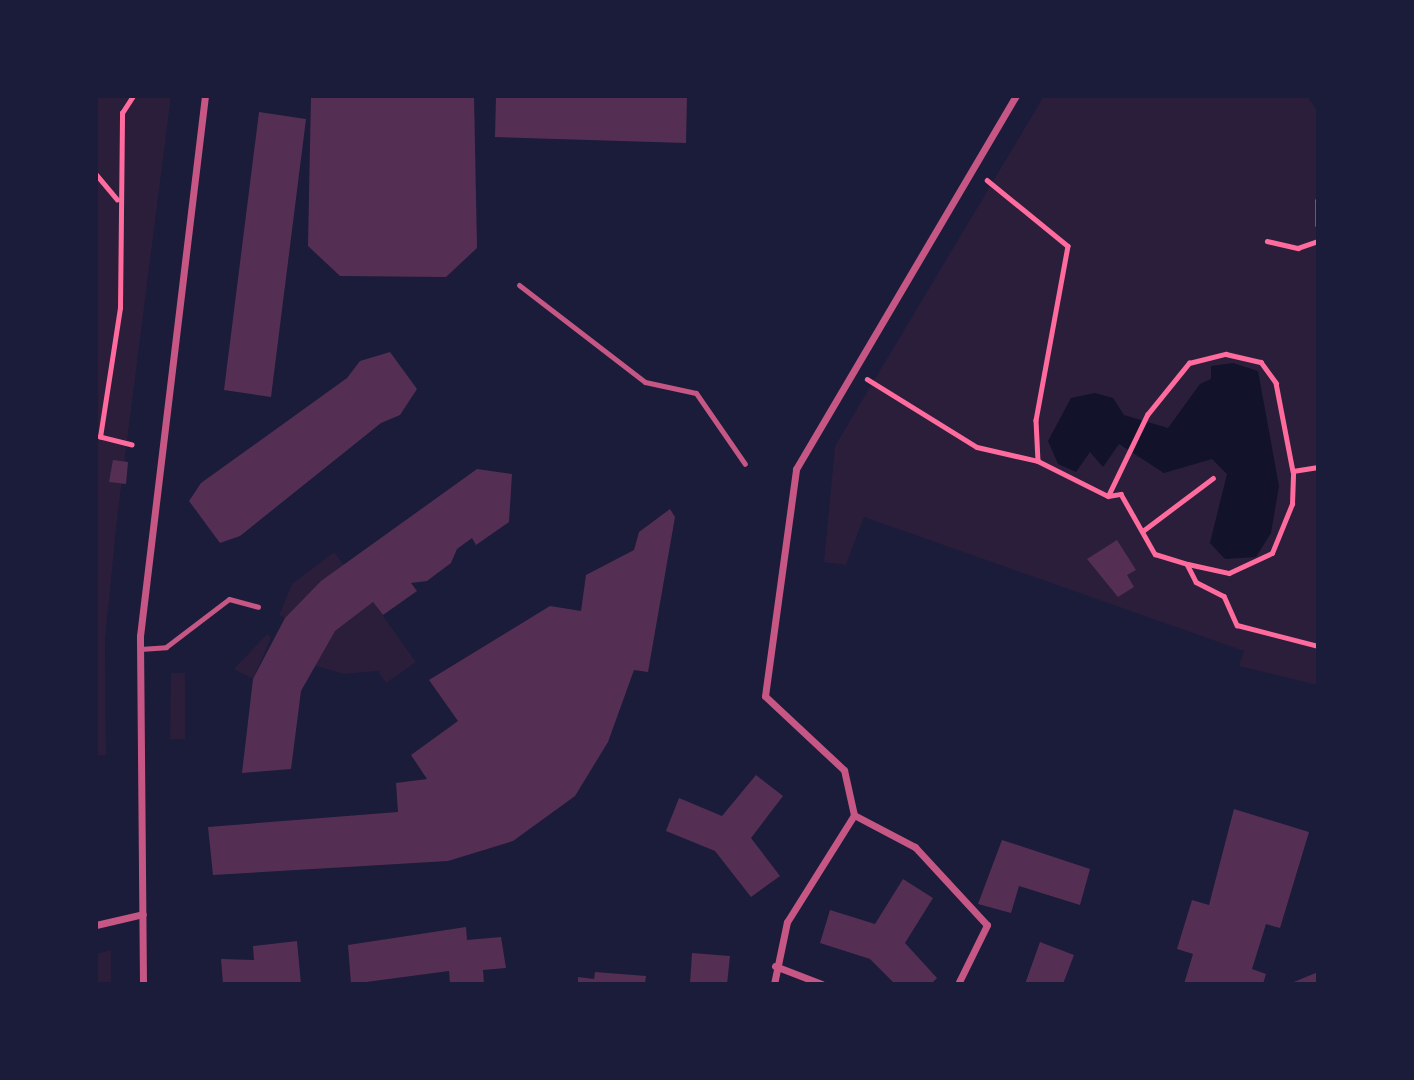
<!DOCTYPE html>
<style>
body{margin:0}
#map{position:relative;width:1414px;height:1080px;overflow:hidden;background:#1b1b3a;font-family:"PT Sans",sans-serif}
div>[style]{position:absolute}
.green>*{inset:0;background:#2a1e3b}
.water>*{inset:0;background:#12122b}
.building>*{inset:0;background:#542f53}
.path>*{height:4.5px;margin:-2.25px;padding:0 2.25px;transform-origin:2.25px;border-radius:2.25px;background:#ff6b9d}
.service>*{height:5px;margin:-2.5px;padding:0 2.5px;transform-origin:2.5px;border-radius:2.5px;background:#c65784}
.minor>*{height:7px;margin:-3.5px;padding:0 3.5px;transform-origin:3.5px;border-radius:3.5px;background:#c65784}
span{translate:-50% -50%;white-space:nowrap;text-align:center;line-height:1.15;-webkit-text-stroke:7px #1b1b3a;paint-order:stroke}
.frame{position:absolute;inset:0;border:98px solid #1b1b3a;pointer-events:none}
</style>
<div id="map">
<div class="green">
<div style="clip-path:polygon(96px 96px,171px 96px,117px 519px,105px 640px,106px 755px,96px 755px)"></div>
<div style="clip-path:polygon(1044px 96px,1307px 96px,1318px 112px,1318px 685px,1239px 666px,1244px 651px,864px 517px,846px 565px,824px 562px,835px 446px)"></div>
<div style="clip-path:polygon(334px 552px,344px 565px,285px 618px,279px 615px,292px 584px)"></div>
<div style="clip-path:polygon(373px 602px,416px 662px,386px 683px,378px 671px,344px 674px,313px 665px,335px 631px)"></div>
<div style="clip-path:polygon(267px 634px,271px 638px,253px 679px,234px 669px)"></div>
<div style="clip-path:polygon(171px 673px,185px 673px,185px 739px,170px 739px)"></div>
<div style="clip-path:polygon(111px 950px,111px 984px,96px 984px,96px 954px)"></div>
</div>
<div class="water">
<div style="clip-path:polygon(1233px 363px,1258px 371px,1279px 486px,1271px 533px,1256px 557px,1225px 559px,1210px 543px,1227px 474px,1212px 459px,1164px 473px,1119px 444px,1103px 467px,1090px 452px,1076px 472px,1058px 464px,1048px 441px,1071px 398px,1095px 393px,1113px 398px,1124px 415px,1168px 428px,1200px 384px,1211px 379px,1211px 366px)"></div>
</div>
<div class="building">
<div style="clip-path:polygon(311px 96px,474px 96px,477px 248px,446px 277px,340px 276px,308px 246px)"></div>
<div style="clip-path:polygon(496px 96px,687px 96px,686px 143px,495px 137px)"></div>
<div style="clip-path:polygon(259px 112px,306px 119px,271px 397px,224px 390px)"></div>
<div style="clip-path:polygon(390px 352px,417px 389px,400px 415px,381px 423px,240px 536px,220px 543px,189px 501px,201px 483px,347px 378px,360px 361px)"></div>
<div style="clip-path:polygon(113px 460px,128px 462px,126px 484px,109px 482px)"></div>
<div style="clip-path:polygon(477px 469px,512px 474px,509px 522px,476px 545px,472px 538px,457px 549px,451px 563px,427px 581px,411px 583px,417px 591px,383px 615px,373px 602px,335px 631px,301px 691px,291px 769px,242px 773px,253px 679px,285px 618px,321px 581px)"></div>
<div style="clip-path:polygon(670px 509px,675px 517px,648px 672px,634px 670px,608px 742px,575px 796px,513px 841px,448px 861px,213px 875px,208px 827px,398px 812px,396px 783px,427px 779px,411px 755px,458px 721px,429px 680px,550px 606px,581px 611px,586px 575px,634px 550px,639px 532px)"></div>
<div style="clip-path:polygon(1117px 540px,1136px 570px,1127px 575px,1134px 587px,1118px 597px,1087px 559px)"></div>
<div style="clip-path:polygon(756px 775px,783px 796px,751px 838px,780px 876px,751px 897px,715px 851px,666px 831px,679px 798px,722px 816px)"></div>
<div style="clip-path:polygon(1234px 809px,1309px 832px,1280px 928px,1266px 924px,1252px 969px,1266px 974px,1263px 984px,1184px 984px,1193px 954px,1177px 949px,1192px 900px,1209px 905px)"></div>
<div style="clip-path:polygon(1002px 840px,1090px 869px,1080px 905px,1019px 886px,1011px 913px,978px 904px)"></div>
<div style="clip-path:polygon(903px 879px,933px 898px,905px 943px,937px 978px,931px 984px,895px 984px,870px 959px,820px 943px,830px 910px,875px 924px)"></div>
<div style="clip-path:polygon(466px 927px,467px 940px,501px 937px,506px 968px,483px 970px,484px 984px,450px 984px,449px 971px,351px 984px,348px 945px)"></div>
<div style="clip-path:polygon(297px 941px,301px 984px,223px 984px,221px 959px,254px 960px,253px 946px)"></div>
<div style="clip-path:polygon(1040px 942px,1074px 955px,1063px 984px,1025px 984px)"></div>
<div style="clip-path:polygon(692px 953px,730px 956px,727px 984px,690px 984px)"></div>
<div style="clip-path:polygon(595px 972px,646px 976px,645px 984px,578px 984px,578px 977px,594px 979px)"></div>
<div style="clip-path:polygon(1318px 972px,1318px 984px,1289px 984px)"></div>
</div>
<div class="path">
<div style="left:96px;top:174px;width:33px;rotate:50deg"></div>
<div style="left:987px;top:180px;width:104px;rotate:39.2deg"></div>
<div style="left:1068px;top:246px;width:177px;rotate:100.4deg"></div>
<div style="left:1036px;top:420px;width:41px;rotate:87.2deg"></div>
<div style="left:1038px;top:461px;width:78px;rotate:26.6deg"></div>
<div style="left:1108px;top:496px;width:13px;rotate:-9deg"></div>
<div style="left:1121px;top:494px;width:69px;rotate:60.5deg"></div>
<div style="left:1155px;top:554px;width:34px;rotate:17deg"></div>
<div style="left:1187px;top:564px;width:20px;rotate:63deg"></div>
<div style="left:1196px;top:582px;width:31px;rotate:27deg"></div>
<div style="left:1224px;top:596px;width:32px;rotate:66deg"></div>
<div style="left:1237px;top:625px;width:84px;rotate:14.5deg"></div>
<div style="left:1318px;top:200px;width:25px;rotate:90deg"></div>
<div style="left:1267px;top:241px;width:32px;rotate:13deg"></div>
<div style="left:1298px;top:248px;width:21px;rotate:-19deg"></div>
<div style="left:867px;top:379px;width:129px;rotate:31.7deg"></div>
<div style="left:977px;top:447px;width:63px;rotate:12.9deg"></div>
<div style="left:132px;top:445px;width:33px;rotate:-166deg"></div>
<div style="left:100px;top:437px;width:131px;rotate:-81.2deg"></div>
<div style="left:120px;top:308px;width:195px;rotate:-89.4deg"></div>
<div style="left:122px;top:113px;width:20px;rotate:-57deg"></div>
<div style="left:1108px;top:496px;width:90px;rotate:-64.3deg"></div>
<div style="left:1147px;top:415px;width:67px;rotate:-51.1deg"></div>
<div style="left:1189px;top:363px;width:38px;rotate:-14deg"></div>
<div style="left:1226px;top:354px;width:36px;rotate:13deg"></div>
<div style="left:1261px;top:362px;width:26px;rotate:54deg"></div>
<div style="left:1276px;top:383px;width:90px;rotate:79.1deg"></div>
<div style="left:1293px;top:471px;width:25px;rotate:-9deg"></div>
<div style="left:1144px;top:530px;width:86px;rotate:-37deg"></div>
<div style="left:1188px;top:564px;width:42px;rotate:12.4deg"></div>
<div style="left:1229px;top:573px;width:47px;rotate:-24.9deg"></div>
<div style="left:1272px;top:553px;width:53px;rotate:-67.8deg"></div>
<div style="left:1292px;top:504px;width:33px;rotate:-88deg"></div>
</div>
<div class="service">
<div style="left:519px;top:285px;width:159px;rotate:37.6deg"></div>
<div style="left:645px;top:382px;width:52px;rotate:12.2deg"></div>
<div style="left:696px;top:393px;width:86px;rotate:55.4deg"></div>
<div style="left:140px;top:649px;width:26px;rotate:-4deg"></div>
<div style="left:166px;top:647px;width:79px;rotate:-37.3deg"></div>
<div style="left:229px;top:599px;width:30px;rotate:15deg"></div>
</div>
<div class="minor">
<div style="left:854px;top:815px;width:46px;rotate:-102.5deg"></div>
<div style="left:844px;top:770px;width:108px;rotate:-136.9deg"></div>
<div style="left:765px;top:696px;width:229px;rotate:-82.2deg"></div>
<div style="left:796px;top:469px;width:433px;rotate:-59.5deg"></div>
<div style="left:854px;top:815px;width:69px;rotate:27.7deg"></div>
<div style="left:915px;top:847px;width:106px;rotate:47.3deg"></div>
<div style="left:987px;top:925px;width:66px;rotate:116.2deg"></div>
<div style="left:96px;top:925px;width:48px;rotate:-13.2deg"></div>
<div style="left:775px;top:966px;width:50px;rotate:21deg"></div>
<div style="left:143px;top:984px;width:348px;rotate:-90.5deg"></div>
<div style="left:140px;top:636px;width:544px;rotate:-83.14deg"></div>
<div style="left:774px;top:984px;width:63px;rotate:-78.2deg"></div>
<div style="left:787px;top:922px;width:126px;rotate:-57.9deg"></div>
</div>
<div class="frame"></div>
</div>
